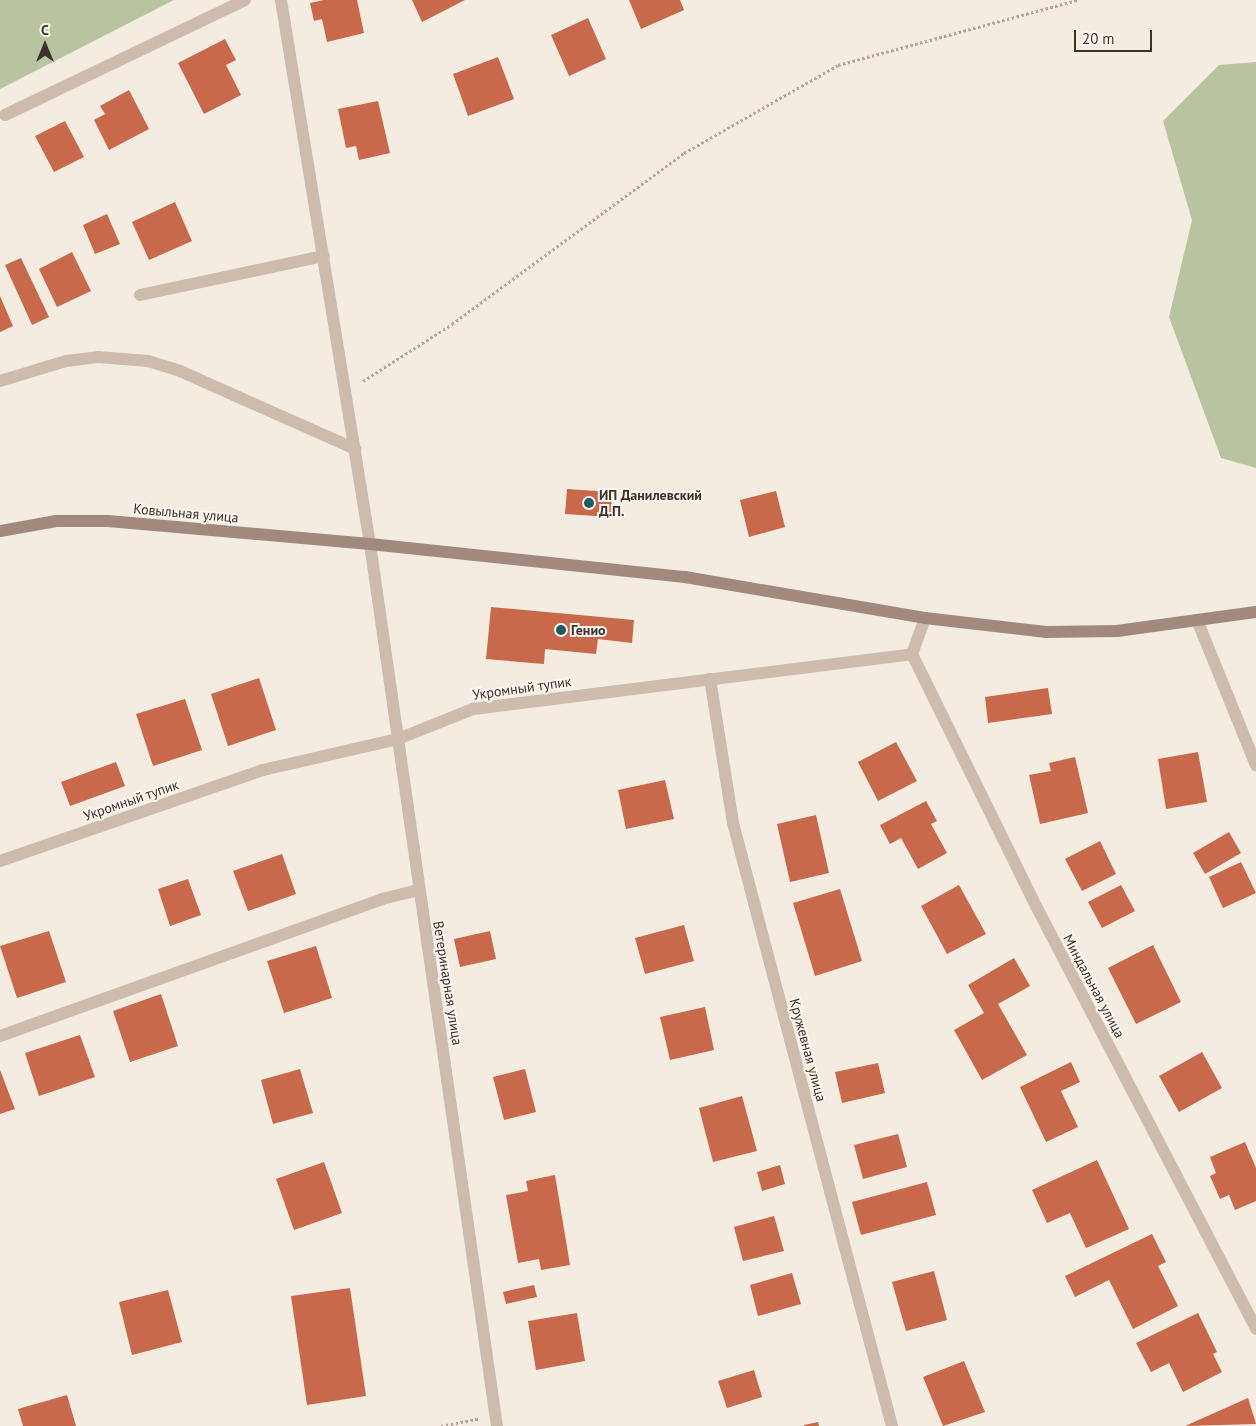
<!DOCTYPE html>
<meta charset="utf-8">
<style>
body{margin:0}
#map{position:relative;width:1256px;height:1426px;overflow:hidden;background:#f4ebe1;font-family:"PT Sans",sans-serif}
div>[style]{position:absolute}
.green>*{inset:0;background:#b8c4a0}
.building>*{inset:0;background:#c8694b}
.path>*{height:3px;margin-top:-1.5px;transform-origin:0;background:repeating-linear-gradient(90deg,#b9a596 0 2.5px,transparent 0 5px)}
.lane>*{height:12px;margin:-6px;padding:0 6px;transform-origin:6px;border-radius:6px;background:#cdbbac}
.street>*{height:12px;margin:-6px;padding:0 6px;transform-origin:6px;border-radius:6px;background:#cdbbac}
.secondary>*{height:12px;margin:-6px;padding:0 6px;transform-origin:6px;border-radius:6px;background:#a18a7d}
.dots>*{width:14px;height:14px;translate:-50% -50%;box-sizing:border-box;border:2px solid #fbf5ee;border-radius:50%}
span{translate:-50% -50%;white-space:nowrap;text-align:center;line-height:1.15;-webkit-text-stroke:4px #fbf5ee;paint-order:stroke}
.poi-label{font-size:14px;color:#3b302b;font-weight:700}
.left{translate:0 -50%;text-align:left}
.street-label{font-size:14px;color:#3b302b}
.north{position:absolute;left:20px;top:20px;width:50px;height:50px;-webkit-text-stroke:4px #fbf5ee;paint-order:stroke;rotate:0deg;font-size:14px;font-weight:700;line-height:20px;text-align:center;color:#3b302b}
.north::after{content:'';display:block;margin:auto;width:18px;height:22px;background:#3b302b;clip-path:polygon(50% 0,100% 100%,50% 72%,0 100%)}
.scale{position:absolute;left:1074px;top:30px;width:78px;height:22px;box-sizing:border-box;border:2px solid #3b302b;border-top:0;padding-left:6px;font-size:15px;line-height:18px;white-space:nowrap;color:#3b302b;-webkit-text-stroke:4px #fbf5ee;paint-order:stroke}
</style>
<div id="map">
<div class="green">
<div style="clip-path:polygon(0 0,174px 0,0 89px)"></div>
<div style="clip-path:polygon(1256px 62px,1256px 468px,1221px 458px,1169px 317px,1192px 220px,1163px 121px,1219px 65px)"></div>
</div>
<div class="building">
<div style="clip-path:polygon(324px 0,357px 0,364px 33px,327px 42px,322px 19px,314px 21px,310px 3px)"></div>
<div style="clip-path:polygon(412px 0,465px 0,422px 22px)"></div>
<div style="clip-path:polygon(629px 0,680px 0,684px 10px,641px 29px)"></div>
<div style="clip-path:polygon(588px 18px,606px 59px,569px 76px,551px 35px)"></div>
<div style="clip-path:polygon(225px 39px,236px 60px,226px 65px,241px 95px,204px 114px,178px 63px)"></div>
<div style="clip-path:polygon(498px 57px,514px 99px,468px 116px,453px 74px)"></div>
<div style="clip-path:polygon(129px 90px,149px 129px,109px 150px,94px 120px,105px 114px,100px 106px)"></div>
<div style="clip-path:polygon(378px 101px,390px 153px,359px 160px,356px 146px,346px 148px,338px 109px)"></div>
<div style="clip-path:polygon(65px 121px,84px 157px,54px 172px,35px 136px)"></div>
<div style="clip-path:polygon(175px 202px,192px 241px,149px 260px,132px 222px)"></div>
<div style="clip-path:polygon(107px 214px,120px 244px,95px 254px,83px 225px)"></div>
<div style="clip-path:polygon(72px 252px,91px 291px,57px 307px,39px 269px)"></div>
<div style="clip-path:polygon(21px 258px,49px 317px,32px 325px,5px 265px)"></div>
<div style="clip-path:polygon(0 296px,13px 326px,0 332px)"></div>
<div style="clip-path:polygon(567px 489px,612px 492px,611px 517px,565px 514px)"></div>
<div style="clip-path:polygon(776px 491px,785px 527px,749px 537px,740px 500px)"></div>
<div style="clip-path:polygon(491px 607px,634px 620px,632px 643px,598px 639px,596px 654px,545px 649px,544px 664px,486px 659px)"></div>
<div style="clip-path:polygon(259px 678px,276px 730px,228px 746px,211px 694px)"></div>
<div style="clip-path:polygon(1048px 688px,1052px 714px,988px 723px,985px 697px)"></div>
<div style="clip-path:polygon(185px 699px,202px 750px,153px 766px,136px 714px)"></div>
<div style="clip-path:polygon(896px 742px,917px 781px,878px 801px,858px 762px)"></div>
<div style="clip-path:polygon(1198px 752px,1207px 802px,1166px 809px,1158px 759px)"></div>
<div style="clip-path:polygon(1075px 757px,1088px 813px,1040px 824px,1029px 775px,1051px 771px,1049px 763px)"></div>
<div style="clip-path:polygon(116px 762px,125px 786px,70px 806px,61px 782px)"></div>
<div style="clip-path:polygon(665px 780px,674px 819px,626px 829px,618px 790px)"></div>
<div style="clip-path:polygon(926px 801px,937px 821px,931px 824px,947px 853px,918px 869px,901px 838px,890px 844px,880px 825px)"></div>
<div style="clip-path:polygon(816px 815px,829px 873px,790px 882px,777px 824px)"></div>
<div style="clip-path:polygon(1229px 832px,1241px 853px,1205px 874px,1193px 853px)"></div>
<div style="clip-path:polygon(1100px 841px,1116px 874px,1082px 891px,1065px 859px)"></div>
<div style="clip-path:polygon(282px 854px,296px 894px,248px 911px,233px 871px)"></div>
<div style="clip-path:polygon(1241px 862px,1256px 893px,1223px 908px,1209px 877px)"></div>
<div style="clip-path:polygon(188px 879px,201px 915px,170px 926px,158px 889px)"></div>
<div style="clip-path:polygon(959px 885px,986px 934px,947px 954px,921px 906px)"></div>
<div style="clip-path:polygon(1121px 885px,1135px 911px,1102px 928px,1088px 902px)"></div>
<div style="clip-path:polygon(840px 889px,862px 961px,815px 976px,793px 903px)"></div>
<div style="clip-path:polygon(684px 925px,694px 961px,645px 974px,635px 938px)"></div>
<div style="clip-path:polygon(49px 931px,66px 982px,17px 998px,0 946px)"></div>
<div style="clip-path:polygon(490px 931px,496px 959px,460px 967px,454px 939px)"></div>
<div style="clip-path:polygon(1153px 945px,1181px 1002px,1136px 1024px,1108px 968px)"></div>
<div style="clip-path:polygon(316px 946px,332px 998px,284px 1013px,267px 961px)"></div>
<div style="clip-path:polygon(1014px 958px,1030px 986px,998px 1004px,1027px 1055px,982px 1080px,954px 1030px,984px 1013px,968px 985px)"></div>
<div style="clip-path:polygon(161px 994px,178px 1046px,130px 1062px,113px 1011px)"></div>
<div style="clip-path:polygon(705px 1007px,714px 1050px,670px 1060px,660px 1017px)"></div>
<div style="clip-path:polygon(80px 1035px,95px 1077px,39px 1096px,25px 1053px)"></div>
<div style="clip-path:polygon(1202px 1052px,1222px 1088px,1179px 1112px,1159px 1076px)"></div>
<div style="clip-path:polygon(1071px 1062px,1080px 1082px,1061px 1091px,1078px 1127px,1046px 1142px,1020px 1087px)"></div>
<div style="clip-path:polygon(878px 1063px,885px 1093px,842px 1103px,835px 1072px)"></div>
<div style="clip-path:polygon(300px 1069px,313px 1113px,273px 1124px,261px 1080px)"></div>
<div style="clip-path:polygon(525px 1069px,536px 1112px,504px 1120px,493px 1077px)"></div>
<div style="clip-path:polygon(0 1070px,15px 1109px,0 1114px)"></div>
<div style="clip-path:polygon(742px 1096px,757px 1151px,713px 1162px,699px 1108px)"></div>
<div style="clip-path:polygon(898px 1134px,907px 1167px,863px 1179px,854px 1145px)"></div>
<div style="clip-path:polygon(1245px 1142px,1256px 1168px,1256px 1201px,1235px 1210px,1229px 1195px,1220px 1199px,1210px 1176px,1216px 1173px,1210px 1157px)"></div>
<div style="clip-path:polygon(1097px 1160px,1129px 1229px,1086px 1248px,1070px 1213px,1047px 1223px,1032px 1190px)"></div>
<div style="clip-path:polygon(324px 1162px,342px 1213px,294px 1230px,276px 1179px)"></div>
<div style="clip-path:polygon(780px 1165px,785px 1184px,762px 1191px,757px 1172px)"></div>
<div style="clip-path:polygon(555px 1175px,570px 1265px,541px 1270px,539px 1259px,518px 1263px,506px 1195px,528px 1191px,526px 1181px)"></div>
<div style="clip-path:polygon(927px 1182px,936px 1215px,861px 1235px,852px 1202px)"></div>
<div style="clip-path:polygon(774px 1216px,784px 1251px,743px 1261px,734px 1227px)"></div>
<div style="clip-path:polygon(1152px 1234px,1166px 1262px,1158px 1266px,1178px 1306px,1133px 1329px,1109px 1280px,1075px 1297px,1065px 1276px)"></div>
<div style="clip-path:polygon(934px 1271px,947px 1320px,906px 1331px,892px 1282px)"></div>
<div style="clip-path:polygon(792px 1273px,801px 1304px,758px 1316px,750px 1285px)"></div>
<div style="clip-path:polygon(534px 1285px,537px 1297px,506px 1304px,503px 1292px)"></div>
<div style="clip-path:polygon(350px 1288px,366px 1396px,307px 1405px,291px 1296px)"></div>
<div style="clip-path:polygon(168px 1290px,182px 1342px,132px 1355px,119px 1302px)"></div>
<div style="clip-path:polygon(577px 1313px,585px 1361px,536px 1370px,528px 1321px)"></div>
<div style="clip-path:polygon(1198px 1313px,1217px 1352px,1213px 1354px,1222px 1372px,1183px 1392px,1169px 1363px,1151px 1372px,1136px 1343px)"></div>
<div style="clip-path:polygon(964px 1361px,985px 1412px,943px 1426px,923px 1377px)"></div>
<div style="clip-path:polygon(754px 1370px,762px 1397px,727px 1408px,718px 1381px)"></div>
<div style="clip-path:polygon(67px 1395px,76px 1426px,23px 1426px,18px 1409px)"></div>
<div style="clip-path:polygon(1248px 1398px,1256px 1424px,1185px 1426px)"></div>
<div style="clip-path:polygon(818px 1422px,819px 1426px,804px 1426px,804px 1425px)"></div>
</div>
<div class="path">
<div style="left:363px;top:381px;width:106px;rotate:-32.6deg"></div>
<div style="left:452px;top:324px;width:288px;rotate:-36.4deg"></div>
<div style="left:684px;top:153px;width:177px;rotate:-29.7deg"></div>
<div style="left:838px;top:65px;width:249px;rotate:-15.2deg"></div>
<div style="left:441px;top:1426px;width:38px;rotate:-11deg"></div>
</div>
<div class="lane">
<div style="left:5px;top:115px;width:266px;rotate:-25.6deg"></div>
<div style="left:140px;top:295px;width:188px;rotate:-12deg"></div>
<div style="left:0;top:381px;width:69px;rotate:-16.9deg"></div>
<div style="left:66px;top:361px;width:32px;rotate:-7deg"></div>
<div style="left:98px;top:357px;width:50px;rotate:4.6deg"></div>
<div style="left:148px;top:361px;width:34px;rotate:17deg"></div>
<div style="left:180px;top:371px;width:192px;rotate:24deg"></div>
<div style="left:0;top:861px;width:278px;rotate:-19.1deg"></div>
<div style="left:263px;top:770px;width:139px;rotate:-12.9deg"></div>
<div style="left:0;top:1036px;width:406px;rotate:-19.7deg"></div>
<div style="left:382px;top:899px;width:38px;rotate:-14deg"></div>
</div>
<div class="street">
<div style="left:281px;top:0;width:551px;rotate:80.71deg"></div>
<div style="left:370px;top:544px;width:891px;rotate:81.81deg"></div>
<div style="left:1197px;top:620px;width:157px;rotate:67.9deg"></div>
<div style="left:912px;top:654px;width:281px;rotate:63.8deg"></div>
<div style="left:1036px;top:906px;width:477px;rotate:62.5deg"></div>
<div style="left:710px;top:679px;width:146px;rotate:80.9deg"></div>
<div style="left:733px;top:823px;width:624px;rotate:75.23deg"></div>
<div style="left:398px;top:739px;width:81px;rotate:-21.8deg"></div>
<div style="left:473px;top:709px;width:442px;rotate:-7.1deg"></div>
<div style="left:912px;top:654px;width:38px;rotate:-70deg"></div>
</div>
<div class="secondary">
<div style="left:0;top:531px;width:57px;rotate:-10.1deg"></div>
<div style="left:56px;top:521px;width:52px"></div>
<div style="left:108px;top:521px;width:263px;rotate:5deg"></div>
<div style="left:370px;top:544px;width:317px;rotate:6deg"></div>
<div style="left:685px;top:577px;width:243px;rotate:9.7deg"></div>
<div style="left:925px;top:618px;width:122px;rotate:6.6deg"></div>
<div style="left:1046px;top:632px;width:71px;rotate:-0.8deg"></div>
<div style="left:1117px;top:631px;width:140px;rotate:-7.8deg"></div>
</div>
<div class="dots">
<div style="left:589px;top:503px;background:#1f5a5e"></div>
<div style="left:561px;top:630px;background:#1f5a5e"></div>
</div>
<div class="poi-label">
<span class="left" style="left:599px;top:503px">ИП Данилевский<br>Д.П.</span>
<span class="left" style="left:571px;top:630px">Генио</span>
</div>
<div class="street-label">
<span style="left:186px;top:513px;rotate:5deg">Ковыльная улица</span>
<span style="left:522px;top:688px;rotate:-8deg">Укромный тупик</span>
<span style="left:131px;top:800px;rotate:-19deg">Укромный тупик</span>
<span style="left:448px;top:983px;rotate:81deg">Ветеринарная улица</span>
<span style="left:1094px;top:986px;rotate:62deg">Миндальная улица</span>
<span style="left:808px;top:1050px;rotate:75deg">Кружевная улица</span>
</div>
<div class="north">С</div>
<div class="scale">20 m</div>
</div>
